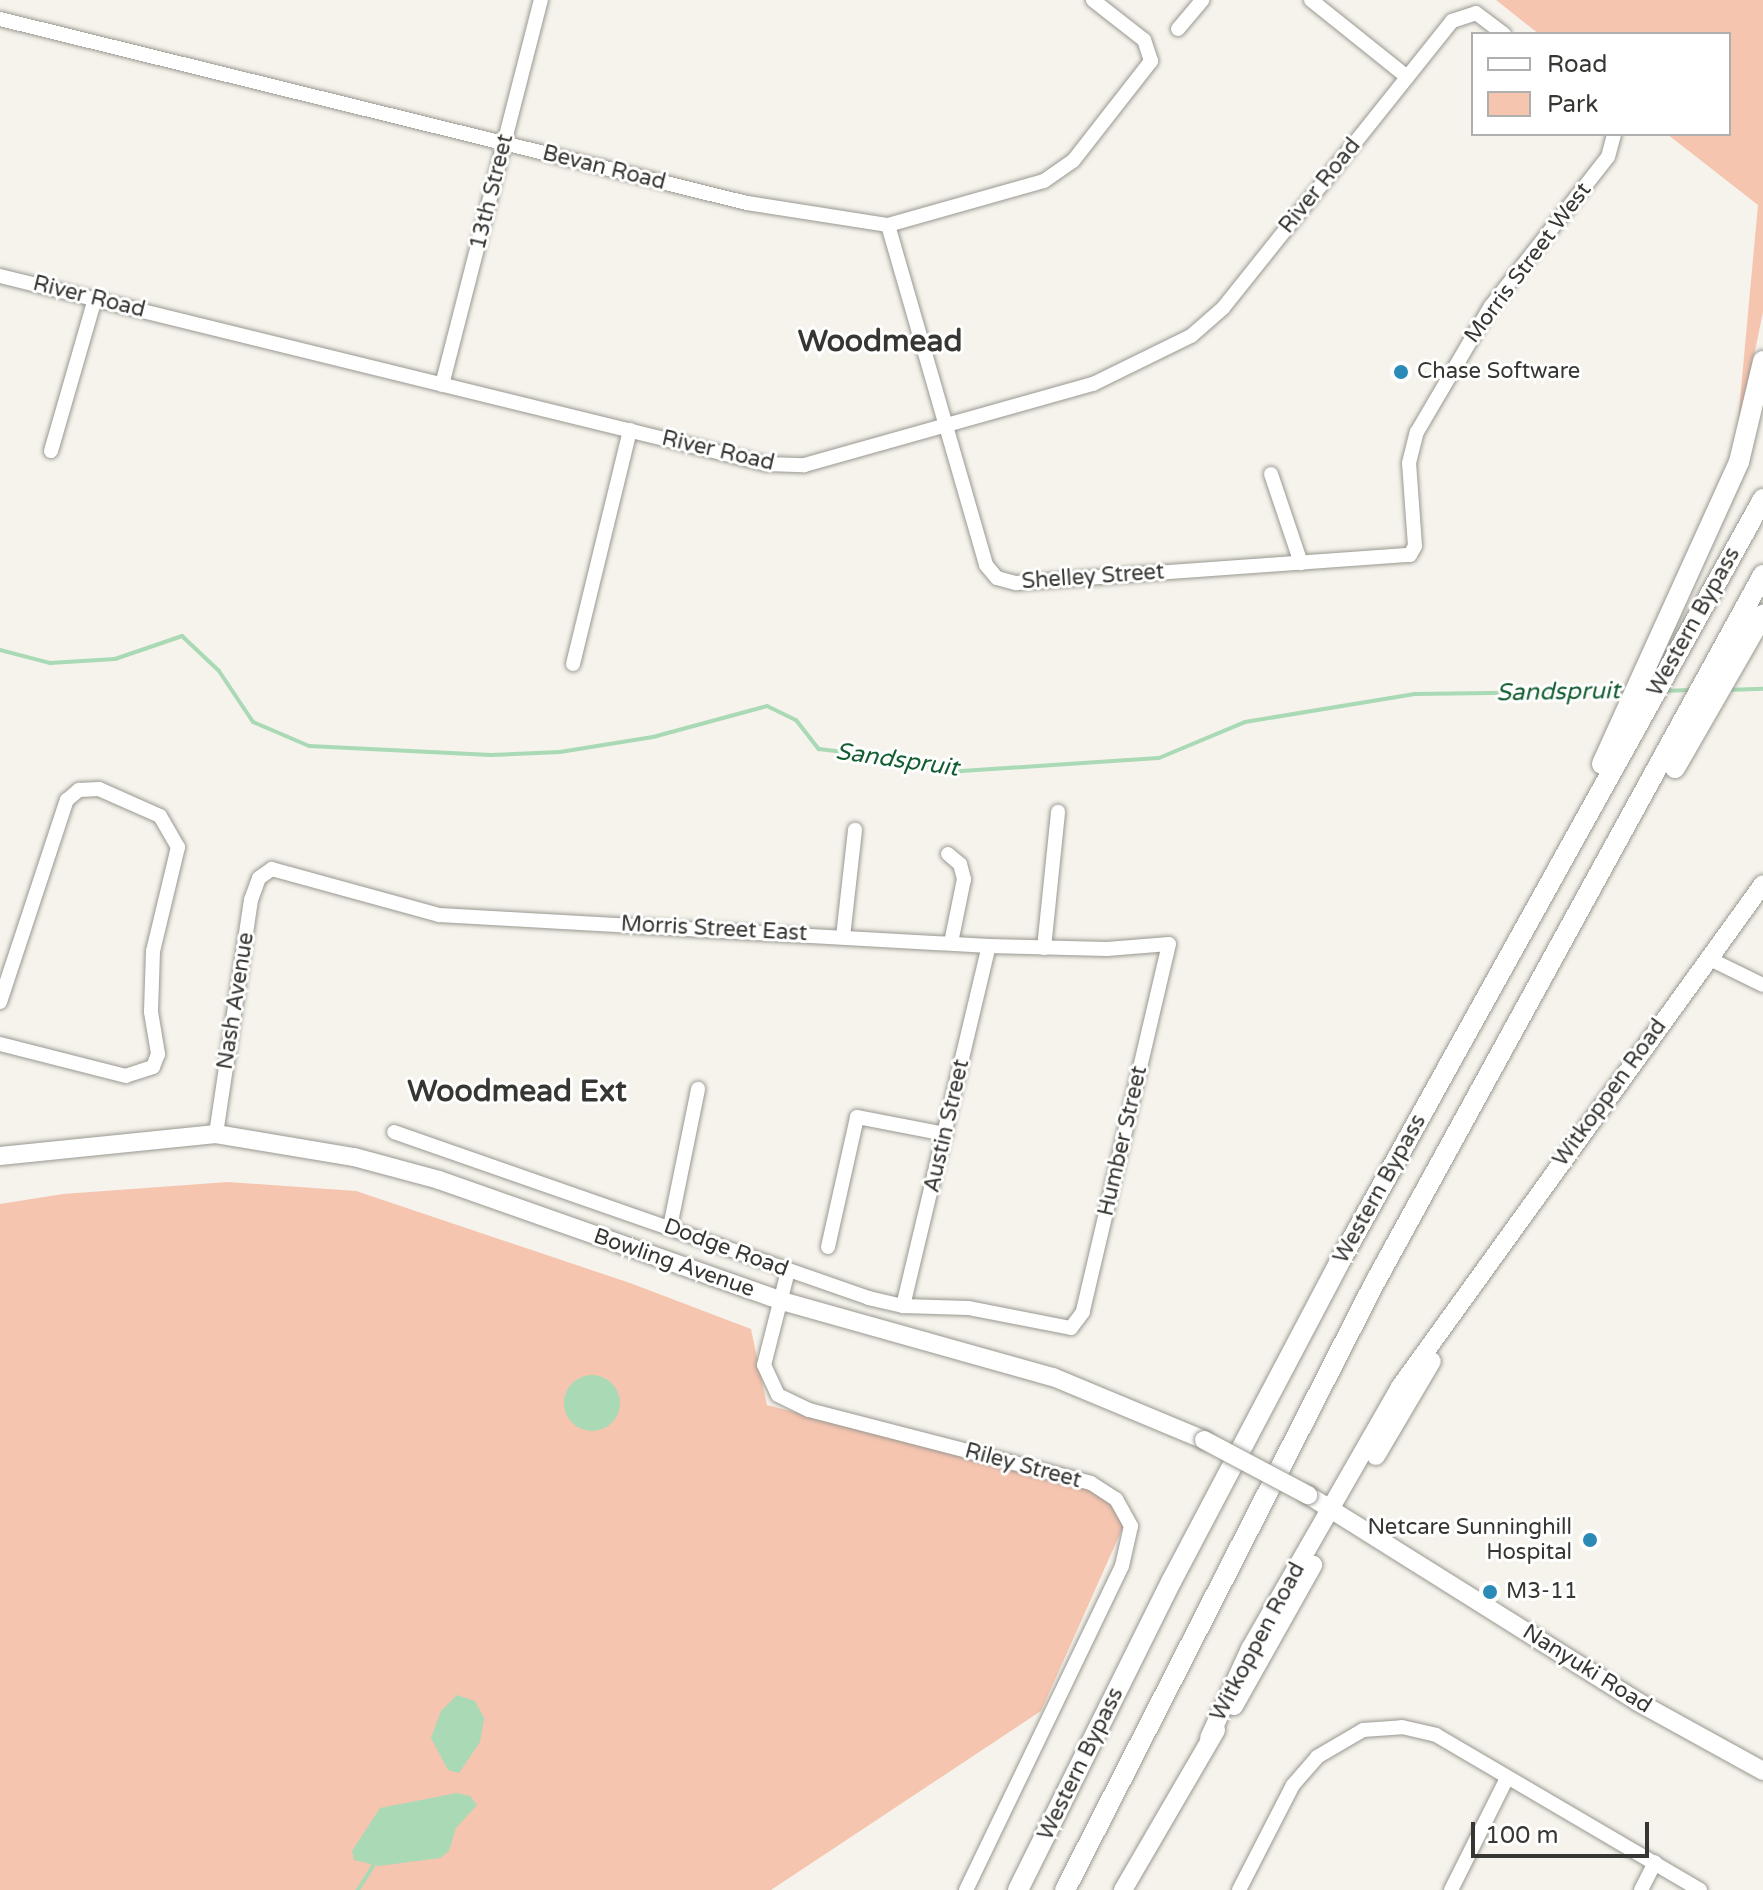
<!DOCTYPE html>
<style>
body{margin:0}
#map{position:relative;width:1763px;height:1890px;overflow:hidden;background:#f5f3eb;font-family:"Varela Round",sans-serif}
div>[style]{position:absolute}
.green>*{inset:0;background:#f6c5b0}
.water>*{inset:0;background:#a9d9b5}
.round{border-radius:50%}
.stream>*{height:4px;margin:-2px;padding:0 2px;transform-origin:2px;border-radius:2px;background:#a9d9b5}
.roads{filter:drop-shadow(0 0 2px #999891) drop-shadow(0 0 2px #999891)}
.minor>*{height:14px;margin:-7px;padding:0 7px;transform-origin:7px;border-radius:7px;background:#fff}
.major>*{height:18px;margin:-9px;padding:0 9px;transform-origin:9px;border-radius:9px;background:#fff}
.highway>*{height:20px;margin:-10px;padding:0 10px;transform-origin:10px;border-radius:10px;background:#fff}
.bridges{filter:drop-shadow(0 0 2px #999891) drop-shadow(0 0 2px #999891)}
.major-bridge>*{height:18px;margin:-9px;padding:0 9px;transform-origin:9px;border-radius:9px;background:#fff}
.dots>*{width:22px;height:22px;translate:-50% -50%;box-sizing:border-box;border:4px solid #fff;border-radius:50%}
span{translate:-50% -50%;white-space:nowrap;text-align:center;line-height:1.15;-webkit-text-stroke:6px #fff;paint-order:stroke}
.street-label{font-size:22px;color:#363633}
.poi-label{font-size:22px;color:#363633}
.left{translate:0 -50%;text-align:left}
.right{translate:-100% -50%;text-align:right}
.water-label{font-size:24px;color:#145d32;font-style:italic}
.district-label{font-size:30px;color:#363633;font-weight:700}
.legend{position:absolute;left:1471px;top:32px;width:260px;height:104px;box-sizing:border-box;background:#fff;border:2px solid #afafad;margin:0;padding:10px 14px;list-style:none;font-size:24px;color:#363633}
.legend li{display:flex;align-items:center;gap:16px;height:40px}
.legend b{width:40px;border:2px solid #afafad}
.scale{position:absolute;left:1471px;top:1822px;width:178px;height:36px;box-sizing:border-box;border:4px solid #363633;border-top:0;padding-left:10px;font-size:24px;line-height:28px;white-space:nowrap;color:#363633;-webkit-text-stroke:6px #fff;paint-order:stroke}
</style>
<div id="map">
<div class="green">
<div style="clip-path:polygon(1496px 0,1763px 0,1763px 312px,1736px 443px,1758px 205px,1667px 134px,1729px 134px,1729px 34px,1539px 34px)"></div>
<div style="clip-path:polygon(228px 1182px,356px 1191px,630px 1283px,751px 1329px,767px 1405px,1106px 1491px,1124px 1525px,1041px 1711px,771px 1890px,0 1890px,0 1204px,63px 1194px)"></div>
</div>
<div class="water">
<div class="round" style="left:564px;top:1375px;width:56px;height:56px"></div>
<div style="clip-path:polygon(457px 1695px,475px 1701px,484px 1718px,480px 1742px,459px 1773px,448px 1770px,431px 1738px,441px 1711px)"></div>
<div style="clip-path:polygon(457px 1793px,470px 1796px,477px 1805px,456px 1828px,449px 1851px,440px 1858px,379px 1866px,354px 1860px,352px 1851px,380px 1808px)"></div>
</div>
<div class="stream">
<div style="left:0;top:650px;width:52px;rotate:14.6deg"></div>
<div style="left:50px;top:663px;width:65px;rotate:-3.5deg"></div>
<div style="left:115px;top:659px;width:71px;rotate:-18.9deg"></div>
<div style="left:182px;top:636px;width:51px;rotate:43.4deg"></div>
<div style="left:219px;top:671px;width:61px;rotate:56.3deg"></div>
<div style="left:253px;top:722px;width:61px;rotate:23.2deg"></div>
<div style="left:309px;top:746px;width:182px;rotate:2.8deg"></div>
<div style="left:491px;top:755px;width:69px;rotate:-2.5deg"></div>
<div style="left:560px;top:752px;width:94px;rotate:-9.2deg"></div>
<div style="left:653px;top:737px;width:118px;rotate:-15.2deg"></div>
<div style="left:767px;top:706px;width:32px;rotate:26deg"></div>
<div style="left:796px;top:720px;width:37px;rotate:52deg"></div>
<div style="left:819px;top:749px;width:82px;rotate:7deg"></div>
<div style="left:900px;top:759px;width:49px;rotate:15.5deg"></div>
<div style="left:947px;top:772px;width:212px;rotate:-3.8deg"></div>
<div style="left:1159px;top:758px;width:93px;rotate:-22.7deg"></div>
<div style="left:1245px;top:722px;width:172px;rotate:-9.4deg"></div>
<div style="left:1415px;top:694px;width:211px;rotate:-0.8deg"></div>
<div style="left:1727px;top:690px;width:36px;rotate:-2deg"></div>
<div style="left:1663px;top:691px;width:27px;rotate:-2deg"></div>
<div style="left:358px;top:1890px;width:32px;rotate:-58deg"></div>
</div>
<div class="roads">
<div class="minor">
<div style="left:1311px;top:0;width:123px;rotate:38.7deg"></div>
<div style="left:0;top:19px;width:769px;rotate:13.84deg"></div>
<div style="left:747px;top:203px;width:143px;rotate:8.9deg"></div>
<div style="left:888px;top:225px;width:162px;rotate:-15.8deg"></div>
<div style="left:1044px;top:181px;width:35px;rotate:-35deg"></div>
<div style="left:1073px;top:161px;width:127px;rotate:-52deg"></div>
<div style="left:1151px;top:61px;width:22px;rotate:-108deg"></div>
<div style="left:1144px;top:40px;width:65px;rotate:-141.9deg"></div>
<div style="left:1178px;top:29px;width:38px;rotate:-50deg"></div>
<div style="left:888px;top:225px;width:354px;rotate:73.9deg"></div>
<div style="left:986px;top:565px;width:17px;rotate:50deg"></div>
<div style="left:997px;top:578px;width:20px;rotate:15deg"></div>
<div style="left:1016px;top:583px;width:395px;rotate:-4.1deg"></div>
<div style="left:1410px;top:555px;width:10px;rotate:-61deg"></div>
<div style="left:1415px;top:546px;width:83px;rotate:-94.1deg"></div>
<div style="left:1409px;top:463px;width:32px;rotate:-76deg"></div>
<div style="left:1417px;top:432px;width:146px;rotate:-59.6deg"></div>
<div style="left:1491px;top:306px;width:189px;rotate:-51.9deg"></div>
<div style="left:1608px;top:157px;width:24px;rotate:-75deg"></div>
<div style="left:0;top:276px;width:789px;rotate:13.79deg"></div>
<div style="left:766px;top:464px;width:38px;rotate:2deg"></div>
<div style="left:804px;top:465px;width:300px;rotate:-15.7deg"></div>
<div style="left:1093px;top:384px;width:109px;rotate:-26.1deg"></div>
<div style="left:1191px;top:336px;width:43px;rotate:-41.2deg"></div>
<div style="left:1223px;top:308px;width:367px;rotate:-51.4deg"></div>
<div style="left:1452px;top:21px;width:25px;rotate:-18deg"></div>
<div style="left:1476px;top:13px;width:35px;rotate:37deg"></div>
<div style="left:442px;top:385px;width:398px;rotate:-75.6deg"></div>
<div style="left:51px;top:451px;width:158px;rotate:-73.9deg"></div>
<div style="left:1271px;top:474px;width:94px;rotate:71.4deg"></div>
<div style="left:573px;top:664px;width:241px;rotate:-76.3deg"></div>
<div style="left:948px;top:854px;width:16px;rotate:40deg"></div>
<div style="left:960px;top:864px;width:16px;rotate:75deg"></div>
<div style="left:964px;top:879px;width:65px;rotate:101.5deg"></div>
<div style="left:843px;top:937px;width:108px;rotate:-83.6deg"></div>
<div style="left:1044px;top:948px;width:137px;rotate:-84.1deg"></div>
<div style="left:1708px;top:958px;width:61px;rotate:26.1deg"></div>
<div style="left:0;top:1002px;width:213px;rotate:-71.7deg"></div>
<div style="left:67px;top:800px;width:16px;rotate:-40deg"></div>
<div style="left:79px;top:790px;width:20px;rotate:-3deg"></div>
<div style="left:99px;top:789px;width:67px;rotate:23.9deg"></div>
<div style="left:160px;top:816px;width:36px;rotate:60deg"></div>
<div style="left:178px;top:847px;width:107px;rotate:103.5deg"></div>
<div style="left:153px;top:951px;width:61px;rotate:91.9deg"></div>
<div style="left:151px;top:1012px;width:43px;rotate:80.5deg"></div>
<div style="left:158px;top:1054px;width:14px;rotate:111deg"></div>
<div style="left:153px;top:1067px;width:28px;rotate:162deg"></div>
<div style="left:126px;top:1076px;width:130px;rotate:-165.7deg"></div>
<div style="left:216px;top:1134px;width:237px;rotate:-81.5deg"></div>
<div style="left:251px;top:900px;width:23px;rotate:-70deg"></div>
<div style="left:259px;top:878px;width:16px;rotate:-35deg"></div>
<div style="left:272px;top:869px;width:173px;rotate:15.4deg"></div>
<div style="left:439px;top:915px;width:551px;rotate:3.23deg"></div>
<div style="left:989px;top:946px;width:118px;rotate:1.5deg"></div>
<div style="left:1107px;top:949px;width:62px;rotate:-4.6deg"></div>
<div style="left:1169px;top:944px;width:378px;rotate:103.2deg"></div>
<div style="left:1083px;top:1312px;width:20px;rotate:127deg"></div>
<div style="left:1071px;top:1328px;width:105px;rotate:-169deg"></div>
<div style="left:968px;top:1308px;width:65px;rotate:-178.2deg"></div>
<div style="left:903px;top:1306px;width:35px;rotate:-167deg"></div>
<div style="left:869px;top:1298px;width:503px;rotate:-160.74deg"></div>
<div style="left:670px;top:1227px;width:141px;rotate:-78.5deg"></div>
<div style="left:828px;top:1247px;width:133px;rotate:-77.4deg"></div>
<div style="left:857px;top:1117px;width:90px;rotate:10.9deg"></div>
<div style="left:788px;top:1271px;width:97px;rotate:104.3deg"></div>
<div style="left:764px;top:1365px;width:33px;rotate:65deg"></div>
<div style="left:778px;top:1395px;width:34px;rotate:26deg"></div>
<div style="left:809px;top:1410px;width:291px;rotate:14.5deg"></div>
<div style="left:1091px;top:1483px;width:30px;rotate:33deg"></div>
<div style="left:1116px;top:1499px;width:31px;rotate:61deg"></div>
<div style="left:1131px;top:1526px;width:41px;rotate:102.7deg"></div>
<div style="left:1122px;top:1566px;width:360px;rotate:115.7deg"></div>
<div style="left:903px;top:1306px;width:370px;rotate:-76.6deg"></div>
<div style="left:1239px;top:1890px;width:118px;rotate:-62.8deg"></div>
<div style="left:1293px;top:1785px;width:37px;rotate:-49deg"></div>
<div style="left:1317px;top:1757px;width:53px;rotate:-30.4deg"></div>
<div style="left:1363px;top:1730px;width:39px;rotate:-4deg"></div>
<div style="left:1402px;top:1727px;width:35px;rotate:13deg"></div>
<div style="left:1436px;top:1735px;width:306px;rotate:30.4deg"></div>
<div style="left:1451px;top:1890px;width:125px;rotate:-63.4deg"></div>
<div style="left:1641px;top:1890px;width:31px;rotate:-63deg"></div>
</div>
<div class="major">
<div style="left:0;top:1156px;width:217px;rotate:-5.8deg"></div>
<div style="left:216px;top:1134px;width:140px;rotate:9.5deg"></div>
<div style="left:354px;top:1157px;width:88px;rotate:15.1deg"></div>
<div style="left:439px;top:1180px;width:364px;rotate:19.4deg"></div>
<div style="left:782px;top:1301px;width:281px;rotate:15.7deg"></div>
<div style="left:1053px;top:1377px;width:164px;rotate:22.6deg"></div>
<div style="left:1376px;top:1456px;width:110px;rotate:-59.5deg"></div>
<div style="left:1308px;top:1495px;width:390px;rotate:32.1deg"></div>
<div style="left:1638px;top:1702px;width:143px;rotate:28.9deg"></div>
<div style="left:1234px;top:1706px;width:162px;rotate:-60.7deg"></div>
<div style="left:1209px;top:1738px;width:98px;rotate:-65.3deg"></div>
<div style="left:1250px;top:1649px;width:302px;rotate:-60.2deg"></div>
<div style="left:1400px;top:1387px;width:620px;rotate:-54.18deg"></div>
<div style="left:1123px;top:1890px;width:185px;rotate:-59.8deg"></div>
</div>
<div class="highway">
<div style="left:1602px;top:764px;width:332px;rotate:-65.6deg"></div>
<div style="left:1739px;top:462px;width:104px;rotate:-76.6deg"></div>
<div style="left:1675px;top:768px;width:177px;rotate:-60.1deg"></div>
<div style="left:1018px;top:1890px;width:346px;rotate:-63.6deg"></div>
<div style="left:1172px;top:1580px;width:358px;rotate:-62.2deg"></div>
<div style="left:1339px;top:1263px;width:874px;rotate:-60.97deg"></div>
<div style="left:1065px;top:1890px;width:680px;rotate:-62.98deg"></div>
<div style="left:1374px;top:1284px;width:809px;rotate:-61.25deg"></div>
</div>
</div>
<div class="bridges">
<div class="major-bridge">
<div style="left:1204px;top:1440px;width:118px;rotate:27.9deg"></div>
</div>
</div>
<div class="dots">
<div style="left:1401px;top:372px;background:#2b8ab6"></div>
<div style="left:1590px;top:1540px;background:#2b8ab6"></div>
<div style="left:1490px;top:1592px;background:#2b8ab6"></div>
</div>
<div class="street-label">
<span style="left:604px;top:168px;rotate:14deg">Bevan Road</span>
<span style="left:1320px;top:186px;rotate:-51deg">River Road</span>
<span style="left:492px;top:192px;rotate:-76deg">13th Street</span>
<span style="left:1528px;top:263px;rotate:-53deg">Morris Street West</span>
<span style="left:89px;top:297px;rotate:14deg">River Road</span>
<span style="left:718px;top:451px;rotate:13deg">River Road</span>
<span style="left:1093px;top:577px;rotate:-4deg">Shelley Street</span>
<span style="left:1694px;top:622px;rotate:-61deg">Western Bypass</span>
<span style="left:714px;top:929px;rotate:3deg">Morris Street East</span>
<span style="left:236px;top:1001px;rotate:-81deg">Nash Avenue</span>
<span style="left:1610px;top:1093px;rotate:-54deg">Witkoppen Road</span>
<span style="left:947px;top:1126px;rotate:-77deg">Austin Street</span>
<span style="left:1123px;top:1141px;rotate:-77deg">Humber Street</span>
<span style="left:1380px;top:1189px;rotate:-61deg">Western Bypass</span>
<span style="left:726px;top:1248px;rotate:20deg">Dodge Road</span>
<span style="left:674px;top:1263px;rotate:19deg">Bowling Avenue</span>
<span style="left:1023px;top:1466px;rotate:15deg">Riley Street</span>
<span style="left:1258px;top:1642px;rotate:-62deg">Witkoppen Road</span>
<span style="left:1587px;top:1669px;rotate:32deg">Nanyuki Road</span>
<span style="left:1081px;top:1764px;rotate:-64deg">Western Bypass</span>
</div>
<div class="poi-label">
<span class="left" style="left:1417px;top:372px">Chase Software</span>
<span class="right" style="left:1572px;top:1540px">Netcare Sunninghill<br>Hospital</span>
<span class="left" style="left:1506px;top:1592px">M3-11</span>
</div>
<div class="water-label">
<span style="left:1558px;top:692px;rotate:-1deg">Sandspruit</span>
<span style="left:897px;top:760px;rotate:8deg">Sandspruit</span>
</div>
<div class="district-label">
<span style="left:880px;top:342px">Woodmead</span>
<span style="left:517px;top:1092px">Woodmead Ext</span>
</div>
<ul class="legend">
<li><b style="height:10px;background:#fff"></b>Road</li>
<li><b style="height:22px;background:#f6c5b0"></b>Park</li>
</ul>
<div class="scale">100 m</div>
</div>
